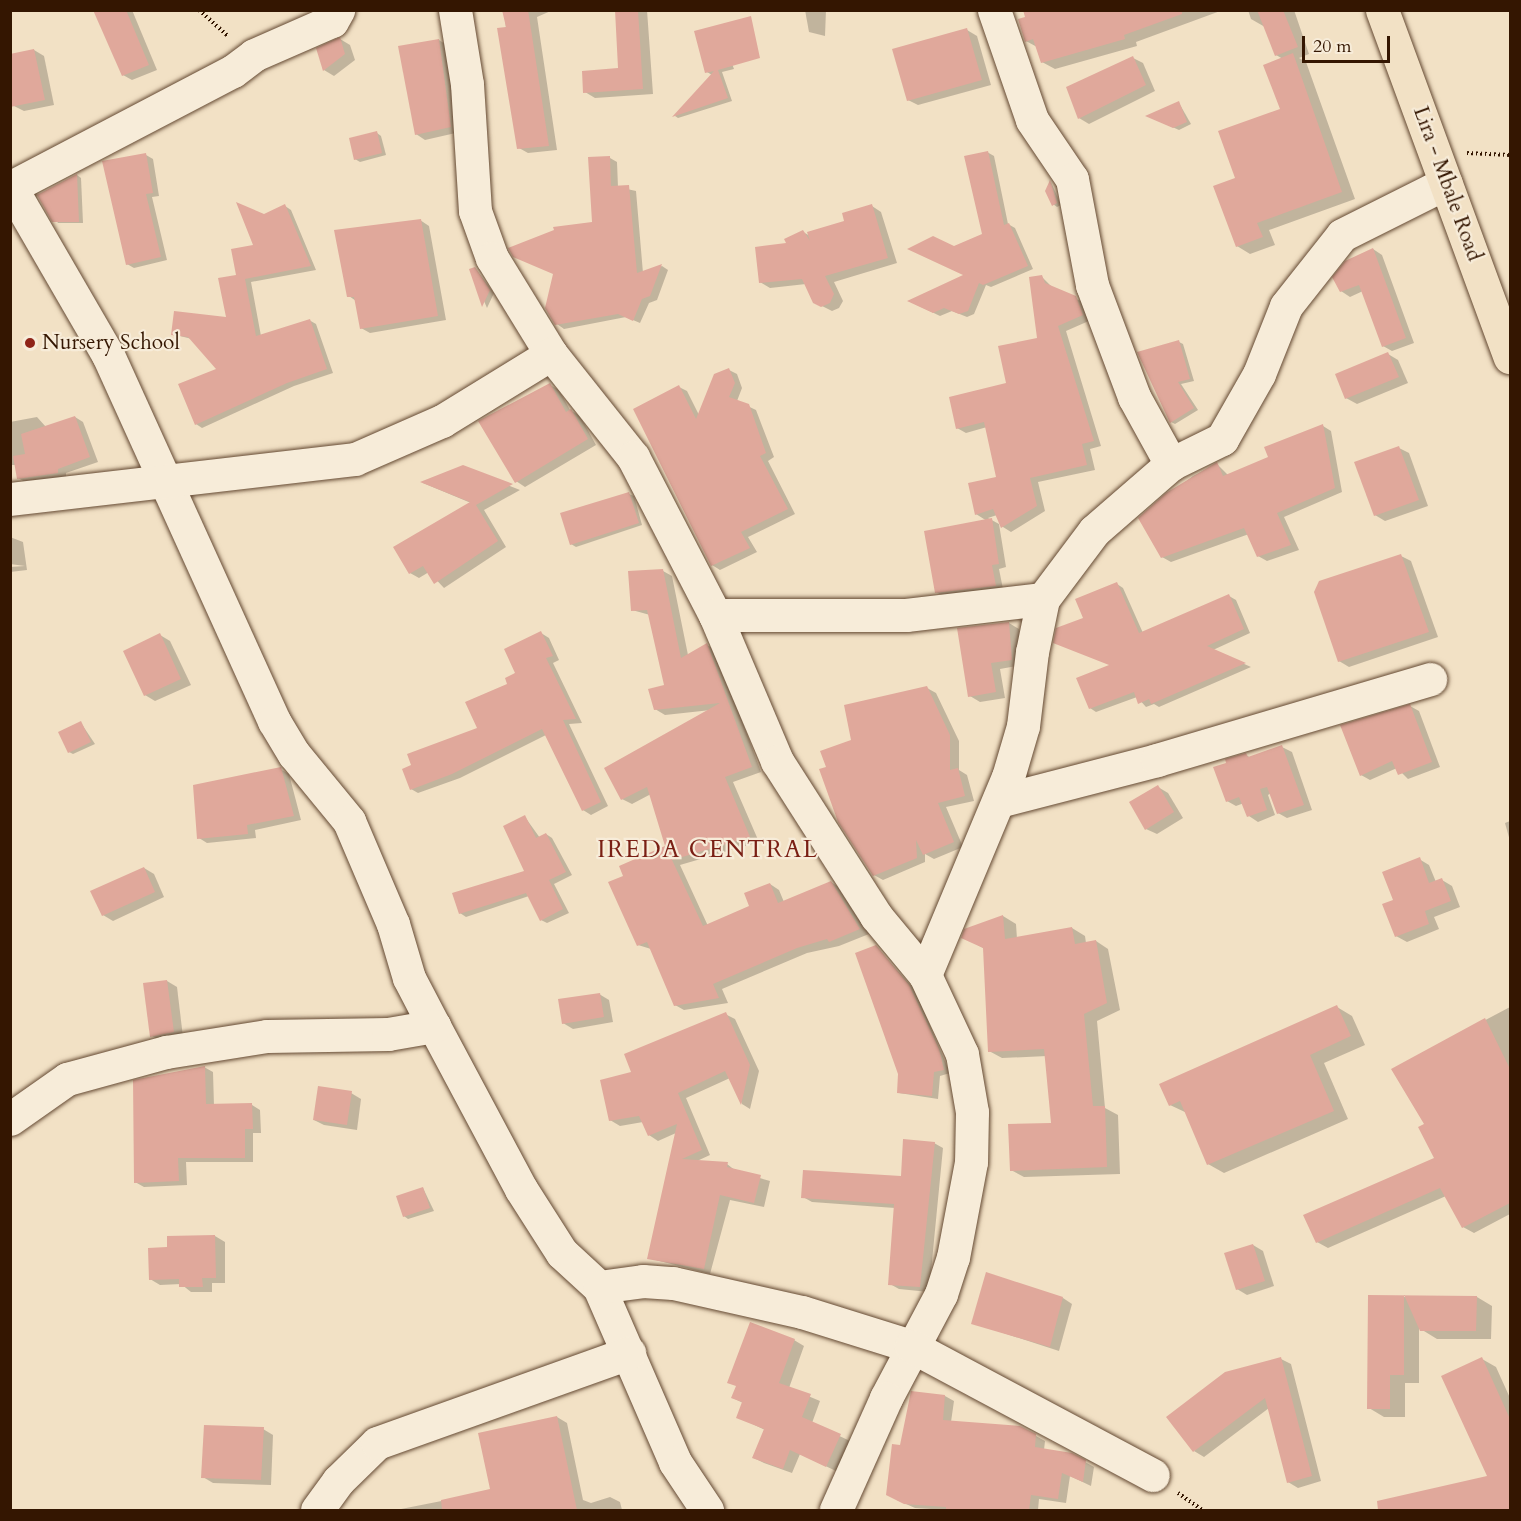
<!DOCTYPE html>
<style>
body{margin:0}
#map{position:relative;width:1521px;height:1521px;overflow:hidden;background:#f2e1c5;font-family:Cardo,serif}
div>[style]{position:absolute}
.shadow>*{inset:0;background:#0003}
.building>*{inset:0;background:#e0a89b}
.path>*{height:4px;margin-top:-2px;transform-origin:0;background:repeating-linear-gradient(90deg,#341601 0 1.5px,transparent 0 4.5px)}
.roads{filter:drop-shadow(0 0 2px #644932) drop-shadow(0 0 2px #644932)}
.street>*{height:33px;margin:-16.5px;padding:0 16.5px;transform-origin:16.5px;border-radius:16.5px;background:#f7ecd9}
.primary>*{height:33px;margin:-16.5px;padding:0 16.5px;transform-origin:16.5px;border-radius:16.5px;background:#f2e1c5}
.dots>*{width:16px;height:16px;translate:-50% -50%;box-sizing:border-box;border:3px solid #f7ecd9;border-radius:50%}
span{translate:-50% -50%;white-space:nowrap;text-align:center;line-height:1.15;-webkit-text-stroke:4.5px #f7ecd9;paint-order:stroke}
.street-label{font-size:21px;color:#341601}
.poi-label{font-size:21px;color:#341601}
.left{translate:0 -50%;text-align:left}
.quarter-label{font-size:24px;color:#7a1f14;letter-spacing:1.5px}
.frame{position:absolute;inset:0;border:12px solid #341601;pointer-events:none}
.scale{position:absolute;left:1302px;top:36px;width:88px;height:27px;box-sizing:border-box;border:3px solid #341601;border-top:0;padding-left:8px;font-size:18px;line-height:21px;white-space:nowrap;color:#341601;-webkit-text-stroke:4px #f7ecd9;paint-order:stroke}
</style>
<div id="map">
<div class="shadow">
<div style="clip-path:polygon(95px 10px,132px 10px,157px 70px,132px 80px,123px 75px)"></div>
<div style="clip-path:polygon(504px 10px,553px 10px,537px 17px,557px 150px,528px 153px,519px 148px)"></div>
<div style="clip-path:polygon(616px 10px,647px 10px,653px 94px,595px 98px,585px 92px,620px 70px)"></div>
<div style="clip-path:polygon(805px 10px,826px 10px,825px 36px,809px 32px)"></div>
<div style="clip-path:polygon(1025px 10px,1223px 10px,1136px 42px,1137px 46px,1055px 69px,1042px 62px,1037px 47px,1026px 41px)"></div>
<div style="clip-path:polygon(1248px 10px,1294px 10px,1309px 54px,1299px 58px,1306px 62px,1355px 199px,1269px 230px,1275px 245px,1250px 254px,1237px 246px,1237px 179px,1282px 110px,1283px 59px,1276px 55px,1265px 27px,1251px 19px)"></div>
<div style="clip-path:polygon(719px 30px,734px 69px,722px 72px,732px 101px,678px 118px,675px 116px,712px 75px,707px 72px)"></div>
<div style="clip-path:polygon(967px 30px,977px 36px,991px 85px,918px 105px,908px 100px)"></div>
<div style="clip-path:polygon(340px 39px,350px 45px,355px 60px,334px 76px,324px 70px,318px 49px)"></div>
<div style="clip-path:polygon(439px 40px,448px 46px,460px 132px,425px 140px,416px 134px)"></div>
<div style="clip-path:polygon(34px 50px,44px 56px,54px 105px,24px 111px,14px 106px)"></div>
<div style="clip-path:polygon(1133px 58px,1143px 63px,1155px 91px,1089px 124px,1079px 118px)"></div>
<div style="clip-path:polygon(1179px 103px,1191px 124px,1179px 130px,1152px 118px)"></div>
<div style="clip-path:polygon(377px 133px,381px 136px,386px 155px,360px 162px,355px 159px)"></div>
<div style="clip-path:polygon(987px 152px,994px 156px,1008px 224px,1015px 228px,1033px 269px,991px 287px,986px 285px,974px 314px,967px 317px,952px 311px,940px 316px,915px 304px,965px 275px,954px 247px,983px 235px)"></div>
<div style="clip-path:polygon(146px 155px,153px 159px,159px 196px,152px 197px,167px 260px,134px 268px,127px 264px)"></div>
<div style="clip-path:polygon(610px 158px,617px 162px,618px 187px,636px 191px,643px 273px,662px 266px,668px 270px,657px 300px,649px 303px,640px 323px,626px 317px,564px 329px,557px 324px,594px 224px,589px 159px)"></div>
<div style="clip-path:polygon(77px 175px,81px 178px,83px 223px,58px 223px,39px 195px)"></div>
<div style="clip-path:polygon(1051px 182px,1061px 205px,1057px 207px,1053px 204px)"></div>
<div style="clip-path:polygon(285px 206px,291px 210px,316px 270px,251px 282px,261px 336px,309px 320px,316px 324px,333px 373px,294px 386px,202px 428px,196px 424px,219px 369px,192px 339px,172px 334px,228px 319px,238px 276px,255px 246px,264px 215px)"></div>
<div style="clip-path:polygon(872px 206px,881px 212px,897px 263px,834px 282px,843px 301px,839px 308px,832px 311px,814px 302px,806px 284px,770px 288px,760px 282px,803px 232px,810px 236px,846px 222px)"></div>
<div style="clip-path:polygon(420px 220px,429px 226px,446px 320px,370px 333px,361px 328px,356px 301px,349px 296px)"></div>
<div style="clip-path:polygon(1373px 249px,1382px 255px,1414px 343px,1392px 351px,1383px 346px,1363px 291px,1350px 297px,1341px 291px)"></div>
<div style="clip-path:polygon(475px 268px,494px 293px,487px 308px,471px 270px)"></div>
<div style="clip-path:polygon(1042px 277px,1053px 288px,1085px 303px,1091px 320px,1066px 331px,1101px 446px,1090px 449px,1095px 470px,1038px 482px,1045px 511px,1011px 532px,1003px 527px,997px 515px,988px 518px,999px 524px,1006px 567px,999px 569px,1003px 589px,943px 596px,936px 592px,987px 521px,976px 514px,998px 478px,987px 427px,966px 433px,957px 428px,1008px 384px,1039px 339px)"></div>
<div style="clip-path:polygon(1179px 342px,1183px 344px,1194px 381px,1181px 384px,1198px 410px,1175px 424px,1171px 422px)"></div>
<div style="clip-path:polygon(1388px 354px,1398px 360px,1408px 383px,1357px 404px,1346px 398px)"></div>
<div style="clip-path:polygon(729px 370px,737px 374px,742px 388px,737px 401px,756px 410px,774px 457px,768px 461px,795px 514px,748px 537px,757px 552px,720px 570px,712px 565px,679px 387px,687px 391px,699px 415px)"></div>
<div style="clip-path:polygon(550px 385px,559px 390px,570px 410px,580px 416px,596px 445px,525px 487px,516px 481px)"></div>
<div style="clip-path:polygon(37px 417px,46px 427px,75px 417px,83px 422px,98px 462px,66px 473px,66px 477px,27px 483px,18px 478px,16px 465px,10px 465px,10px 422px)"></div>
<div style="clip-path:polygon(1323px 426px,1331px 431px,1342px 492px,1284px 517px,1299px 550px,1267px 561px,1258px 556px,1249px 534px,1171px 562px,1162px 557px,1140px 518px,1193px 476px,1217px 464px,1229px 476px,1270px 458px)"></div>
<div style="clip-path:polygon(1399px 448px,1409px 453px,1428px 506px,1385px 521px,1375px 515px)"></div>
<div style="clip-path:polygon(463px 467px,520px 490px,484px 510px,506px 547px,444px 588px,429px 572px,419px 578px,410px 573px,471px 503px,423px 483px)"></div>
<div style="clip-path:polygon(629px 494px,634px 496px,642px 525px,576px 547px,571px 544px)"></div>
<div style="clip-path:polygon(10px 537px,23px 542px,27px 570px,10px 572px,10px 567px,25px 566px,10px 564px)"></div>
<div style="clip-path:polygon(1401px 556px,1411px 561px,1438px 637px,1349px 667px,1339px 661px)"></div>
<div style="clip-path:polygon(663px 571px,672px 576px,688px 655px,707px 645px,716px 650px,761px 772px,733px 782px,759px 842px,680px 865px,708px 926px,751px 906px,770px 884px,779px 890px,784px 902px,831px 882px,840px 888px,869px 934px,839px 946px,807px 953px,722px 989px,728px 1003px,684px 1010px,675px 1005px,651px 949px,638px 945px,625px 877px,667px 847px,651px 794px,632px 804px,622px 799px,711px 710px,665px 715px,655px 709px,666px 686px,650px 615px,632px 610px)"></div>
<div style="clip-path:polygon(1117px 584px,1123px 588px,1143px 633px,1229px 596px,1236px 600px,1250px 633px,1213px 650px,1251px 667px,1159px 707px,1154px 704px,1146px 707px,1137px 697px,1096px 712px,1090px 708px,1111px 666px,1085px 619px)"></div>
<div style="clip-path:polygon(1009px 623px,1019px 629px,1022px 665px,1000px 669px,1005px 698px,980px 702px,970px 696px)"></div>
<div style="clip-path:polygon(541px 633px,549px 638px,559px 660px,553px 663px,582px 723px,569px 724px,608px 806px,591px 815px,583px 810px,546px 735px,460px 778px,418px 793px,411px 789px,479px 729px)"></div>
<div style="clip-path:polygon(160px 635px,170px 641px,191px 685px,155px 701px,145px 695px)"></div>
<div style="clip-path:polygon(927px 688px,936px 693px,959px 741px,959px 770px,967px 775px,974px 801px,946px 807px,963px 847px,934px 859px,925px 854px,925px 862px,883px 880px,874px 875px,828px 768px,853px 740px)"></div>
<div style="clip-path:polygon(1410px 706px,1419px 711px,1440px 767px,1408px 779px,1397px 768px,1370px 780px,1361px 775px)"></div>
<div style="clip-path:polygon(81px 723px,95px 744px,73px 754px,69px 752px)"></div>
<div style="clip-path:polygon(1282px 747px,1292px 752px,1312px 810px,1287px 818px,1278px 813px,1271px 793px,1268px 795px,1275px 815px,1258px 822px,1249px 816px,1244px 803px,1236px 806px,1227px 801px,1246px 755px,1251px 758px)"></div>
<div style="clip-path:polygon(280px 769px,289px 774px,301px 820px,255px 830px,256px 838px,207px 843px,199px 838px)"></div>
<div style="clip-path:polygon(1158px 787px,1168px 793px,1183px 818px,1157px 834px,1146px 829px)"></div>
<div style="clip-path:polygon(525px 817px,540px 838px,546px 834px,552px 838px,572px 875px,554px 884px,569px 913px,547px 923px,541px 920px,529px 896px,466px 917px,460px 913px,526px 871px)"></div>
<div style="clip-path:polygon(1510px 821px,1510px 841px,1505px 823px)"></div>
<div style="clip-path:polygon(1419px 859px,1429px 865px,1436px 882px,1442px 880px,1452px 886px,1460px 907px,1434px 917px,1439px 929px,1407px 942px,1396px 936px,1395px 900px)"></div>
<div style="clip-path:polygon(144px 868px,154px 874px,164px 897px,113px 921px,103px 915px)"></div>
<div style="clip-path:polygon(1003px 916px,1016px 924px,1017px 939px,1072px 928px,1085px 936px,1086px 943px,1096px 941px,1108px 949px,1120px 1010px,1097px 1021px,1105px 1108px,1118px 1115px,1120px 1174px,1024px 1177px,1011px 1170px,1052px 1124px,1047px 1056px,1002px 1058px,989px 1051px,985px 949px,963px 937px,966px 931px)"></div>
<div style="clip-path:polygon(876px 947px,915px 990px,950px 1073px,940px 1076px,938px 1099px,899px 1093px,900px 1074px)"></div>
<div style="clip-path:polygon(167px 981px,177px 987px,183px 1037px,162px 1042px,152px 1036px)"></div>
<div style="clip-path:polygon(599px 994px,609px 1000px,613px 1022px,573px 1029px,563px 1023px)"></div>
<div style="clip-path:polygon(1337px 1007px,1352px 1016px,1365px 1045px,1324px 1063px,1348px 1119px,1224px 1173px,1208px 1164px,1187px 1113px,1170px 1105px)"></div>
<div style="clip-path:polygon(1510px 1007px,1510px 1214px,1474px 1233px,1463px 1227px,1446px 1196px,1328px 1248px,1317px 1242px,1436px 1158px,1426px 1124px,1393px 1069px)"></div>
<div style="clip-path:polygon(725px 1014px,735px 1019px,759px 1071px,750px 1109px,742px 1104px,730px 1078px,686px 1098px,710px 1155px,697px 1161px,727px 1164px,736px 1171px,770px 1181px,764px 1207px,730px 1200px,710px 1274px,648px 1258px,676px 1133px,658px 1141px,649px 1135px,643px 1122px,620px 1126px,610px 1120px,633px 1073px)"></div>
<div style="clip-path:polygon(204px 1067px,213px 1072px,214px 1106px,252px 1105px,260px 1110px,261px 1133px,253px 1133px,253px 1162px,186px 1162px,187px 1185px,144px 1187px,135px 1182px)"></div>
<div style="clip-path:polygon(351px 1093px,361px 1099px,357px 1130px,324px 1125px,314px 1120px)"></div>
<div style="clip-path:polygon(934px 1143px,943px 1148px,929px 1292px,899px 1289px,890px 1284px,895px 1208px,812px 1202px,803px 1197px,902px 1177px)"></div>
<div style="clip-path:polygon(423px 1188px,434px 1211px,408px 1219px,404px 1216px)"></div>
<div style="clip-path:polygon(215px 1236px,225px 1242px,225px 1283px,212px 1283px,212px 1292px,191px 1292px,181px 1284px,160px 1285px,150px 1279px,168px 1249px)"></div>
<div style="clip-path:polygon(1253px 1245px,1263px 1251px,1274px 1286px,1247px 1295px,1237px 1289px)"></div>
<div style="clip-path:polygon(1369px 1297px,1477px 1297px,1492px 1306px,1491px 1339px,1437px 1339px,1419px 1328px,1419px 1383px,1405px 1383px,1405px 1417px,1384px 1417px,1369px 1408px)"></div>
<div style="clip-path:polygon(1063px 1298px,1072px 1304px,1059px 1351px,973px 1323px)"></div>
<div style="clip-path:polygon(794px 1340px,804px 1346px,789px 1388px,820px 1401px,812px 1423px,850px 1441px,836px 1471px,800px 1454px,792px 1473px,764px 1463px,754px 1458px,765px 1430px,738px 1417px,743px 1403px,733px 1398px)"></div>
<div style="clip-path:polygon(1281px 1359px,1291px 1364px,1321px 1481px,1298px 1488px,1288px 1482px,1269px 1408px,1204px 1457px,1194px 1451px)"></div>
<div style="clip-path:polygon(1482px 1359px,1496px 1367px,1510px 1398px,1510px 1510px,1415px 1510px,1411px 1494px,1489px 1477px)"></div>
<div style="clip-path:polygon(912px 1393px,945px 1396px,954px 1401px,951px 1422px,1020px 1427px,1045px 1441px,1044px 1450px,1071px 1454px,1094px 1467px,1091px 1486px,1070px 1476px,1066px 1503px,1039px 1499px,1038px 1510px,947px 1510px,915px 1508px,897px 1500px,901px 1446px)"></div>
<div style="clip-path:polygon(557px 1417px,567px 1423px,583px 1500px,591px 1503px,610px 1497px,620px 1502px,622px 1510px,396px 1510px,492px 1491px)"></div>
<div style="clip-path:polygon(263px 1429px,273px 1435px,271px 1485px,213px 1483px,203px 1477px)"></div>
</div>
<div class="building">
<div style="clip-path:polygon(93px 10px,126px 10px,149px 65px,122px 76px)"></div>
<div style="clip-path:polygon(502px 10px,528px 10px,549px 146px,517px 149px,497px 28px,506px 27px)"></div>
<div style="clip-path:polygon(615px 10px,638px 10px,643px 89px,583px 93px,582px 71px,618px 68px)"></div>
<div style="clip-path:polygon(1023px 10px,1182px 10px,1182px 14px,1124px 35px,1125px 39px,1041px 63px,1033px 39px,1025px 42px,1018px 19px,1025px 17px)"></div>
<div style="clip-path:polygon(1257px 10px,1283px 10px,1298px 47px,1275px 56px)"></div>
<div style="clip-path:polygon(751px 16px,760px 58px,718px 70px,728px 98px,672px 117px,714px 71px,705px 73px,694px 31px)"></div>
<div style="clip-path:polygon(967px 28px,982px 80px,907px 101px,892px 49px)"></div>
<div style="clip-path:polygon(340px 37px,345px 54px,323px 71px,316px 48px)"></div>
<div style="clip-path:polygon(439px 39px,451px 127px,415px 135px,398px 46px)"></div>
<div style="clip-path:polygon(34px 49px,45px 100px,10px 107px,10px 54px)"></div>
<div style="clip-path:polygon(1293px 53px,1342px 192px,1257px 223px,1263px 237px,1236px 247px,1213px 186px,1235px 178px,1218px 131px,1280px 109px,1263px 65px)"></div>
<div style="clip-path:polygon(1133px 56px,1146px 85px,1078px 119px,1066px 87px)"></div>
<div style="clip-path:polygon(1179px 101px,1187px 122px,1173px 128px,1145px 116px)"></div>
<div style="clip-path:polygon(377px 131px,382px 153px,354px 160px,349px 138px)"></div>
<div style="clip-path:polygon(988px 151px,1004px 225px,1009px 223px,1028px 266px,983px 285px,979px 283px,968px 311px,959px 314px,944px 308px,933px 313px,907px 301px,963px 275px,907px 249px,933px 236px,954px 246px,982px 234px,964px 156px)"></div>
<div style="clip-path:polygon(146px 153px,153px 193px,146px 194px,161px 257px,126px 265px,102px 161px)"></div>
<div style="clip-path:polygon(610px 156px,611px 186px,629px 185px,637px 273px,662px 264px,650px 296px,642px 299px,633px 321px,618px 314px,555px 325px,545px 308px,553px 274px,513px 257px,508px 248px,554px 230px,553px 227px,592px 222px,588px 157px)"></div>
<div style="clip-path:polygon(77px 174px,79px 222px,52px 222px,37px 195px)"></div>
<div style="clip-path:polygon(1050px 180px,1057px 203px,1052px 206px,1045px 191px)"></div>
<div style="clip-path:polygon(236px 202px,264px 214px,285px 204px,311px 266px,245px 279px,256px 336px,310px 319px,327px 369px,287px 383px,195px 425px,178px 384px,216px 369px,188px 337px,171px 335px,174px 311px,226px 317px,218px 278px,236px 275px,231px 249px,253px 245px)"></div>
<div style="clip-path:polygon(872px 204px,888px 258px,825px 276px,834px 294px,830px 303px,821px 307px,813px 303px,802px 279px,759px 283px,755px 247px,786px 243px,784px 239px,803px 230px,810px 241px,807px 232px,844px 221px,842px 213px)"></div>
<div style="clip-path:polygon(421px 219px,438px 316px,360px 329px,354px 297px,347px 297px,334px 230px)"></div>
<div style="clip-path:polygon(1373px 248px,1406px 338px,1382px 347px,1359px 285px,1340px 292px,1332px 277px,1345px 261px)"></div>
<div style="clip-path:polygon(475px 267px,490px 290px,482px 307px,469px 269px)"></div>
<div style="clip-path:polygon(1042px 275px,1045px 283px,1076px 296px,1083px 315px,1058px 326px,1094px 441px,1082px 444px,1087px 465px,1030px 478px,1037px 506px,1001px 528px,993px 509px,975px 515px,968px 483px,996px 477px,984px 422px,956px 429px,949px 397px,1006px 383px,998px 346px,1037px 338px,1029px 277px)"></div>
<div style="clip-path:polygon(1179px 340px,1190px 379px,1178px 382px,1194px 408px,1170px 423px,1137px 352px)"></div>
<div style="clip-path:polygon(1388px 352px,1399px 377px,1345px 399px,1335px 374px)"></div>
<div style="clip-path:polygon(729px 368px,735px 383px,729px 397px,749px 404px,766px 453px,760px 456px,788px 509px,741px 532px,750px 548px,711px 566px,633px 409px,679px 385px,696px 419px,714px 374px)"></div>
<div style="clip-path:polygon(550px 383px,566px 412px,571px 409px,588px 439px,515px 483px,478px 421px)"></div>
<div style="clip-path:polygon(75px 416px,90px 457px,58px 469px,58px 473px,17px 479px,13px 456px,25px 454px,21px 434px)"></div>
<div style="clip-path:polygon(1323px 424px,1335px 488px,1277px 513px,1291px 545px,1257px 557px,1244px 528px,1161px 558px,1138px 518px,1166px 493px,1217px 462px,1223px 476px,1268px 457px,1264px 447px)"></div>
<div style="clip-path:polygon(1399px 446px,1419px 500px,1374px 516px,1354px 462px)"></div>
<div style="clip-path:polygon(463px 465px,513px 484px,476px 505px,498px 541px,434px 584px,423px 566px,409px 574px,393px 547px,470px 502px,420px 482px)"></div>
<div style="clip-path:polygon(629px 492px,639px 523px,570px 545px,560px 513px)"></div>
<div style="clip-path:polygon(992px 518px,999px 564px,992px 565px,996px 586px,935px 593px,924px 531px)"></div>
<div style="clip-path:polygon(1401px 554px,1429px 632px,1338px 662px,1314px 592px,1319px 581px)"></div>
<div style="clip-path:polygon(663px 569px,681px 658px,707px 643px,752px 767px,725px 777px,750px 837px,672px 860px,703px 926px,749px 906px,744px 893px,770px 883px,778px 903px,831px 881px,860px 929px,829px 942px,827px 939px,797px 948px,713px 984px,719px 998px,674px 1006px,647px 942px,637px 946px,608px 882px,623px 876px,619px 866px,665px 846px,647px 787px,621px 800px,604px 768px,720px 703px,654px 710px,648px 689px,664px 685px,647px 610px,631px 611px,628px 571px)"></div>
<div style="clip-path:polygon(1117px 582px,1139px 633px,1229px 594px,1244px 629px,1207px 646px,1246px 663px,1151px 704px,1149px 699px,1138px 704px,1134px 692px,1089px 709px,1076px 678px,1109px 665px,1053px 643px,1056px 628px,1083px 618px,1075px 599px)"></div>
<div style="clip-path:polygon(1009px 622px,1012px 660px,991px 663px,996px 692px,968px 697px,957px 628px)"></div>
<div style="clip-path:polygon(541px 631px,553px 656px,546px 658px,576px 719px,563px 720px,601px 802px,582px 811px,542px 729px,452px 774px,410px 790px,402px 769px,411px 765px,407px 754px,477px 728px,465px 702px,507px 684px,505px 678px,515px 673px,504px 649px)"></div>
<div style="clip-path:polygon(160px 633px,181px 679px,144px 696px,123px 651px)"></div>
<div style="clip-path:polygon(927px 686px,950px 735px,950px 770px,958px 768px,965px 796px,938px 803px,954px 842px,923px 855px,916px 840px,917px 858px,873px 876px,838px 822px,819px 769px,826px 767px,820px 751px,851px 740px,844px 705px)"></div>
<div style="clip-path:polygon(1410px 704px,1432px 762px,1398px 775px,1392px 761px,1360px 776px,1340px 725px)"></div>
<div style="clip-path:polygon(81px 721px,91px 742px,68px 753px,58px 732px)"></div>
<div style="clip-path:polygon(1282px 745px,1304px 805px,1277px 814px,1267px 787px,1260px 789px,1267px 810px,1247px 817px,1239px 797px,1226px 802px,1213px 767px,1226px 763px,1225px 759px,1246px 753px,1248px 757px)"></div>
<div style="clip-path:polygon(281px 767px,294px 816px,247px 825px,248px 834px,197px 839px,193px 785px)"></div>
<div style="clip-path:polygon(1158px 785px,1174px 812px,1145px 830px,1129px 802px)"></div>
<div style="clip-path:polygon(525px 815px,536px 838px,546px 833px,566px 872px,549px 880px,563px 909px,540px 921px,526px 893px,459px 914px,452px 893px,524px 871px,503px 826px)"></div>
<div style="clip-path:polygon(1420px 857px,1429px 883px,1442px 878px,1451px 901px,1425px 911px,1429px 924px,1395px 937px,1382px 904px,1393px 900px,1382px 872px)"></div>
<div style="clip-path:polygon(144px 867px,155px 892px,102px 916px,90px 891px)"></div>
<div style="clip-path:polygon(1003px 915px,1005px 939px,1072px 927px,1075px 944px,1096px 940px,1107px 1003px,1084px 1014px,1093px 1106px,1105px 1106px,1107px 1167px,1010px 1171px,1008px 1124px,1051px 1123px,1044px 1049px,988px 1052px,983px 948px,961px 938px,964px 929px)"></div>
<div style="clip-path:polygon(876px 945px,909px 985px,939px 1049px,944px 1070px,934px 1072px,932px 1096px,897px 1093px,898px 1074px,855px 953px)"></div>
<div style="clip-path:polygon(167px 980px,174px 1032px,150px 1037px,143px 983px)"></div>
<div style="clip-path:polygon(600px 993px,604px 1017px,562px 1024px,558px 999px)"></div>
<div style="clip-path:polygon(1337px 1005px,1351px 1036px,1310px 1055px,1334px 1111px,1207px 1165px,1180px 1101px,1169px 1106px,1159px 1084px)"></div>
<div style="clip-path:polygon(726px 1012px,750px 1065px,741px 1105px,725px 1071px,678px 1093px,702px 1150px,682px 1159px,728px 1162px,727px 1167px,761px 1175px,754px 1203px,720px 1195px,704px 1269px,647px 1259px,677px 1124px,648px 1136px,639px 1116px,609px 1121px,600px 1080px,631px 1072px,624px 1054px)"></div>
<div style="clip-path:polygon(1485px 1018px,1510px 1069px,1510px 1203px,1462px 1228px,1440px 1188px,1316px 1243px,1303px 1215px,1434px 1158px,1418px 1127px,1424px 1124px,1391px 1069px)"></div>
<div style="clip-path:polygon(205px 1066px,206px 1104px,252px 1103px,253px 1129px,245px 1129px,245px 1158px,178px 1158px,179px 1181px,134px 1183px,133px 1080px)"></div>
<div style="clip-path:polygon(318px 1086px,352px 1091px,347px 1125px,313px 1120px)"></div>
<div style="clip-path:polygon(903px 1139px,935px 1142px,920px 1287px,888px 1285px,894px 1204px,801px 1198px,803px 1170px,901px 1176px)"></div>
<div style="clip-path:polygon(423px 1187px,430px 1208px,403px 1217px,396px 1196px)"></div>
<div style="clip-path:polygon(215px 1235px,216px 1278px,202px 1278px,203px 1287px,179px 1287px,179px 1279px,149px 1280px,148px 1248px,167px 1247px,167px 1236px)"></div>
<div style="clip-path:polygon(1253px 1244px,1265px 1281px,1236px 1290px,1224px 1253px)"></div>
<div style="clip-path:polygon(986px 1272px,1063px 1297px,1050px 1347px,971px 1324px)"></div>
<div style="clip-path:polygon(1368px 1295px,1477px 1296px,1476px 1331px,1420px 1331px,1404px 1295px,1404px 1375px,1390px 1375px,1390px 1409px,1367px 1409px)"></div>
<div style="clip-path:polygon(750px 1322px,795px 1339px,779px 1383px,811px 1394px,802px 1417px,841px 1434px,826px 1467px,790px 1450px,783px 1469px,752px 1458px,764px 1429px,736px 1418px,742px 1402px,731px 1398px,736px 1386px,727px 1383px)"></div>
<div style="clip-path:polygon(1281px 1357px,1312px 1476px,1287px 1483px,1265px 1398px,1193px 1452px,1166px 1417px,1225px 1372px)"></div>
<div style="clip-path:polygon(1482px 1357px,1510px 1419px,1510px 1510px,1378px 1510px,1377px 1501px,1487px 1476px,1441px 1376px)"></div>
<div style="clip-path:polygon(911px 1391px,945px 1395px,943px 1420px,1020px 1426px,1036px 1434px,1035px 1447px,1072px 1453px,1086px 1460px,1083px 1482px,1062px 1473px,1058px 1499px,1031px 1495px,1029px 1510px,946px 1510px,946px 1507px,904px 1504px,886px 1495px,892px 1444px,900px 1445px)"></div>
<div style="clip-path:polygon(557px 1416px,577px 1510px,442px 1510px,441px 1500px,490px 1489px,478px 1433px)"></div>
<div style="clip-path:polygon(204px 1425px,264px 1427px,261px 1480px,201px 1478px)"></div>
</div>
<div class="path">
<div style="left:199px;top:10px;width:40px;rotate:42deg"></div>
<div style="left:1467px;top:153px;width:43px;rotate:2.7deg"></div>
<div style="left:1178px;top:1493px;width:29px;rotate:35deg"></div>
</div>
<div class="roads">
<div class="street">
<div style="left:455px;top:10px;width:75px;rotate:80.8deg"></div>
<div style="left:467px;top:84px;width:127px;rotate:86.4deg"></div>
<div style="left:475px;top:211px;width:50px;rotate:70.1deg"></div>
<div style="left:492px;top:258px;width:113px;rotate:58.4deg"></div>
<div style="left:551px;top:354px;width:132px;rotate:51.5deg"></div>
<div style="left:633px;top:457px;width:178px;rotate:62.6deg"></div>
<div style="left:715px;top:615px;width:159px;rotate:67deg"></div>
<div style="left:777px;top:761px;width:184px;rotate:57.4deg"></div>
<div style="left:876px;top:916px;width:77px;rotate:50.3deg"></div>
<div style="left:925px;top:975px;width:87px;rotate:64.9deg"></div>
<div style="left:962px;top:1054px;width:59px;rotate:80.2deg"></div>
<div style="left:972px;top:1112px;width:50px;rotate:91.1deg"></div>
<div style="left:971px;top:1162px;width:97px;rotate:100.7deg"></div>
<div style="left:953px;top:1257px;width:39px;rotate:108deg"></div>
<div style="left:941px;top:1294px;width:118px;rotate:117.9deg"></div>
<div style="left:886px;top:1398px;width:123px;rotate:114.1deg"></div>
<div style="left:994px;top:10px;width:116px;rotate:70.9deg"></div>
<div style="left:1032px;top:120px;width:71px;rotate:55.9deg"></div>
<div style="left:1072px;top:179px;width:108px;rotate:79.3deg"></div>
<div style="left:1092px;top:285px;width:120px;rotate:69.4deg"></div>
<div style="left:1134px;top:397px;width:77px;rotate:61.1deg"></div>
<div style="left:10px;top:186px;width:195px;rotate:59.9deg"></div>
<div style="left:108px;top:355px;width:402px;rotate:65.6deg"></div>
<div style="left:274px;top:721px;width:39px;rotate:59deg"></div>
<div style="left:294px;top:754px;width:87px;rotate:50.6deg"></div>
<div style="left:349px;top:821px;width:112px;rotate:66.9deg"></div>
<div style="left:393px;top:924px;width:56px;rotate:73.5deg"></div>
<div style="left:409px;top:978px;width:54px;rotate:62.5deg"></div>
<div style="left:434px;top:1026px;width:185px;rotate:61.9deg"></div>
<div style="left:521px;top:1189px;width:76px;rotate:57.4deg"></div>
<div style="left:562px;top:1253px;width:50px;rotate:42.6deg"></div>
<div style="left:599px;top:1287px;width:191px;rotate:66.5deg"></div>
<div style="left:675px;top:1462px;width:58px;rotate:56.3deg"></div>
<div style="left:11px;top:187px;width:250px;rotate:-27.6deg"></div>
<div style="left:233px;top:71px;width:26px;rotate:-37deg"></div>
<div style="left:254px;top:55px;width:85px;rotate:-23.6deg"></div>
<div style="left:332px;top:21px;width:13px;rotate:-61deg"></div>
<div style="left:10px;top:499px;width:347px;rotate:-6.6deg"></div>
<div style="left:355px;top:459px;width:95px;rotate:-23.6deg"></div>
<div style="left:442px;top:421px;width:128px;rotate:-31.6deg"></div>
<div style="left:715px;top:615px;width:191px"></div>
<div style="left:906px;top:615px;width:138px;rotate:-6.7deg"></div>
<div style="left:999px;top:801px;width:163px;rotate:-14.5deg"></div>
<div style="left:1157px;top:760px;width:285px;rotate:-16.5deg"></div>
<div style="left:925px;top:975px;width:215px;rotate:-67.3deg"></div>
<div style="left:1008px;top:777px;width:53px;rotate:-73.6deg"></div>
<div style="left:1023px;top:726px;width:75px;rotate:-83.1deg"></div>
<div style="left:1032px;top:652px;width:54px;rotate:-78.3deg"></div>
<div style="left:1043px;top:599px;width:85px;rotate:-53.1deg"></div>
<div style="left:1094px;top:531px;width:102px;rotate:-41deg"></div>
<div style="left:1171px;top:464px;width:57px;rotate:-26.1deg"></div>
<div style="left:1222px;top:439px;width:75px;rotate:-60.4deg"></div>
<div style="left:1259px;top:374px;width:73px;rotate:-68.3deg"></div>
<div style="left:1286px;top:306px;width:90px;rotate:-51.7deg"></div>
<div style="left:1342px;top:235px;width:116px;rotate:-26.6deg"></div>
<div style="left:10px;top:1119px;width:70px;rotate:-35.1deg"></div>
<div style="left:67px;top:1079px;width:103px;rotate:-15.3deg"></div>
<div style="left:166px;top:1052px;width:102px;rotate:-9deg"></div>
<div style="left:267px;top:1036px;width:121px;rotate:-0.9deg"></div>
<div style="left:388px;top:1034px;width:47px;rotate:-9.9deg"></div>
<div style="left:599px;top:1287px;width:44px;rotate:-7.8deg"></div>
<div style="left:643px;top:1281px;width:30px;rotate:4deg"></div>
<div style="left:673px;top:1283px;width:132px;rotate:12.7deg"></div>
<div style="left:802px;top:1312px;width:114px;rotate:17.3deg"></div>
<div style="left:911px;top:1346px;width:274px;rotate:28.1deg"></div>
<div style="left:317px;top:1510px;width:36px;rotate:-54deg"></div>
<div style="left:338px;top:1481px;width:54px;rotate:-44.3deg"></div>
<div style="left:377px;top:1443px;width:268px;rotate:-19.7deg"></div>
</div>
<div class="primary">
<div style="left:1382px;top:10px;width:370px;rotate:69.8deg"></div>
</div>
</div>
<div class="dots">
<div style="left:30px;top:343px;background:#8f2418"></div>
</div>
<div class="street-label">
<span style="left:1447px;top:184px;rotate:70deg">Lira - Mbale Road</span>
</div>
<div class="poi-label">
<span class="left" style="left:42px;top:343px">Nursery School</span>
</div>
<div class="quarter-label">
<span style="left:708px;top:850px">IREDA CENTRAL</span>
</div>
<div class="frame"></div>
<div class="scale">20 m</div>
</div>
